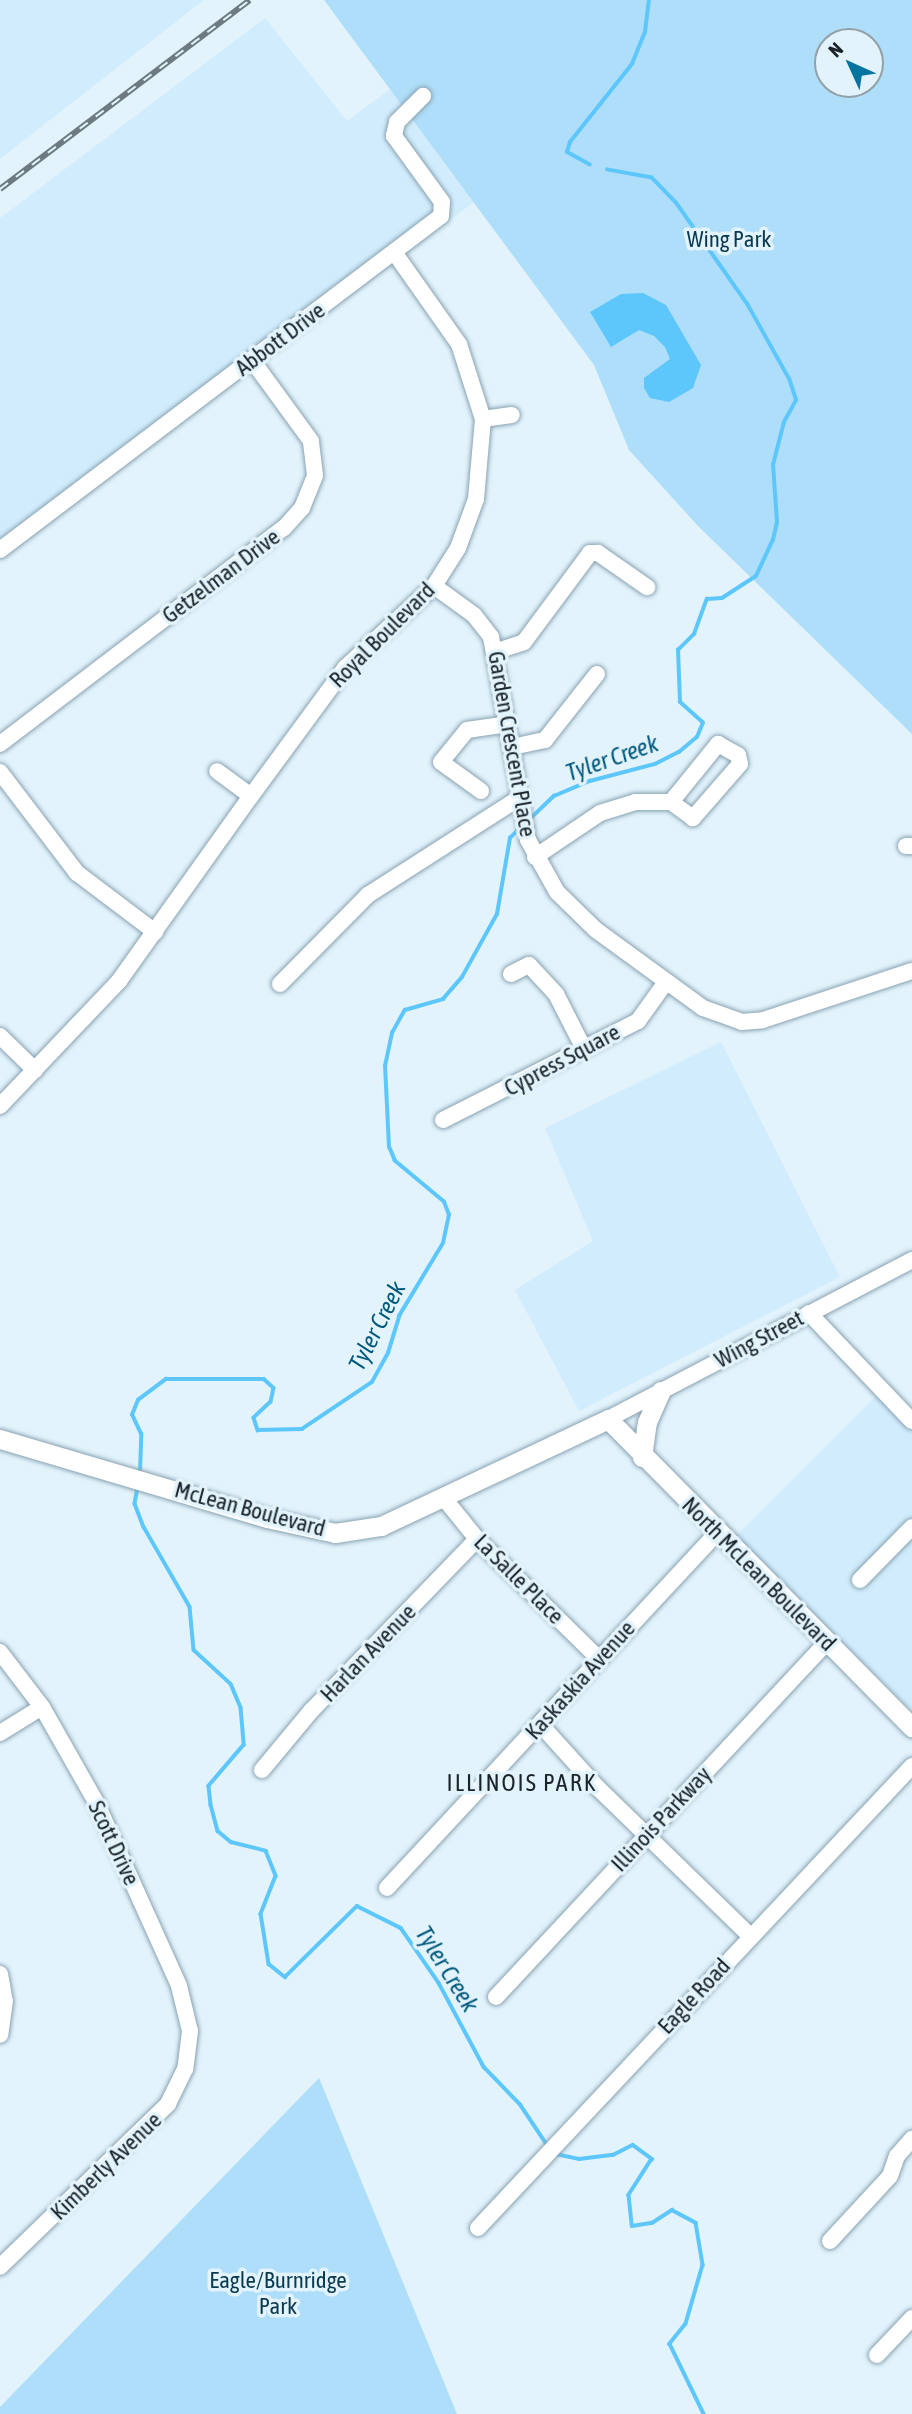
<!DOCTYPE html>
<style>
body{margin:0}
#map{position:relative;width:912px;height:2414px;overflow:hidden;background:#e2f3fc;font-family:"Asap Condensed",sans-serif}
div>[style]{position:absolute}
.built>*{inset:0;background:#d1edfd}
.green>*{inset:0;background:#aedef9}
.water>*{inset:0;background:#5dc7fc}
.stream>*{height:3.5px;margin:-1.75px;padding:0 1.75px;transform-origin:1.75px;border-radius:1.75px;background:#5dc7fc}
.roads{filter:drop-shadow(0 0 2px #89a2b1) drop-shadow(0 0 2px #89a2b1)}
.minor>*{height:16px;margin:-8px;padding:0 8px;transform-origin:8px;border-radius:8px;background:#fff}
.major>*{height:19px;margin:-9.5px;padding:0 9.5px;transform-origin:9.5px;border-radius:9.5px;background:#fff}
.rail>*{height:6px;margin-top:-3px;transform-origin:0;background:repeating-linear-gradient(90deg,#e2f3fc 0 10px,#6d7a81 0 20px);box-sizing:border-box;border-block:2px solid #6d7a81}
span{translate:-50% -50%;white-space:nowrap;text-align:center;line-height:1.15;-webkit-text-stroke:7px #e2f3fc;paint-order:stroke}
.park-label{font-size:23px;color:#0a3a4f}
.street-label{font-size:23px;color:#192329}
.water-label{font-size:24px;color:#00597c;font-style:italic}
.neighbourhood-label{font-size:24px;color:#192329;letter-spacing:2px}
.north{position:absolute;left:814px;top:28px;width:70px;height:70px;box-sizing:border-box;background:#e2f3fc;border:2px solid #92a0a8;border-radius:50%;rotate:315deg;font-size:19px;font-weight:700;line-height:28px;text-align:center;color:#192329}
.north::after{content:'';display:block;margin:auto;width:24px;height:32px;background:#06749f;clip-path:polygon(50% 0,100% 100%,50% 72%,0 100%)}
</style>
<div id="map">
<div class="built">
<div style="clip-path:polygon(0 0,204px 0,0 159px)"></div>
<div style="clip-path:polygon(265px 18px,347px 121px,390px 89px,474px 202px,0 561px,0 218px)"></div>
<div style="clip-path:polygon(721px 1042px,840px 1277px,579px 1411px,515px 1290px,593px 1241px,545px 1128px)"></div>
<div style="clip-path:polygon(879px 1393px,912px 1427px,912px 1711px,736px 1536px)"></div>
</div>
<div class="green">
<div style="clip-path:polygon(evenodd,324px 0,912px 0,912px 734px,698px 526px,629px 450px,594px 365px,324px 0,828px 42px,870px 42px,870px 84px,828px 84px,828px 42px)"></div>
<div style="clip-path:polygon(319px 2078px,457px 2414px,0 2414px,0 2407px)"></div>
</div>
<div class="water">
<div style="clip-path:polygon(643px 293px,666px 305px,701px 365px,693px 388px,669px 402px,650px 398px,644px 388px,644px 378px,670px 359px,665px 347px,654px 336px,639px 330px,611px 347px,590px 312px,621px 294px)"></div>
</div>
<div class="stream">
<div style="left:590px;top:165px;width:26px;rotate:-151deg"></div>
<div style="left:567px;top:152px;width:10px;rotate:-73deg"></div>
<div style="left:570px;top:142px;width:100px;rotate:-51.5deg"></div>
<div style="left:632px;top:64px;width:35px;rotate:-68deg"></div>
<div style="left:645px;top:32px;width:32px;rotate:-83deg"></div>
<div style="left:529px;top:820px;width:35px;rotate:-44deg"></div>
<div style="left:554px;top:796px;width:39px;rotate:-23deg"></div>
<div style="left:590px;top:781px;width:67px;rotate:-14.7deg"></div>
<div style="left:655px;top:764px;width:27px;rotate:-27deg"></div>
<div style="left:679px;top:752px;width:23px;rotate:-40deg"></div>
<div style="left:697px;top:737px;width:15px;rotate:-67deg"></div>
<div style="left:703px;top:723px;width:31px;rotate:-138deg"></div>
<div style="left:680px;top:702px;width:52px;rotate:-92.2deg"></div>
<div style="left:678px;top:650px;width:23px;rotate:-45deg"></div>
<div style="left:694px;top:634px;width:37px;rotate:-70deg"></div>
<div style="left:707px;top:599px;width:15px;rotate:-4deg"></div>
<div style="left:722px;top:598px;width:40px;rotate:-32.9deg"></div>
<div style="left:756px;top:576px;width:40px;rotate:-65deg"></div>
<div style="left:773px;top:540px;width:18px;rotate:-77deg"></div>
<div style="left:777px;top:522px;width:57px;rotate:-94deg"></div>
<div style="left:773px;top:465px;width:44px;rotate:-75.7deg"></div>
<div style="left:784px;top:422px;width:25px;rotate:-61deg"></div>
<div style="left:796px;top:400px;width:22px;rotate:-108deg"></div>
<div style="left:789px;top:379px;width:86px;rotate:-119.2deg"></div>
<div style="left:747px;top:304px;width:123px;rotate:-125.1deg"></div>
<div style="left:676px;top:203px;width:35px;rotate:-134deg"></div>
<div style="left:652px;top:178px;width:45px;rotate:-169.7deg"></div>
<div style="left:140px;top:1472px;width:38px;rotate:-88deg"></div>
<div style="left:141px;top:1434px;width:21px;rotate:-115deg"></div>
<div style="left:132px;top:1415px;width:16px;rotate:-68deg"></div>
<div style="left:138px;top:1400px;width:35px;rotate:-37deg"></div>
<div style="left:166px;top:1379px;width:98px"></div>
<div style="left:264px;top:1379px;width:13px;rotate:42deg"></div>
<div style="left:274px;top:1388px;width:14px;rotate:102deg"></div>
<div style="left:271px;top:1402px;width:23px;rotate:137deg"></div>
<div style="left:254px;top:1418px;width:13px;rotate:72deg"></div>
<div style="left:258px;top:1430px;width:44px;rotate:-1.3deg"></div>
<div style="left:302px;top:1429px;width:84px;rotate:-33.9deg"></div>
<div style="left:372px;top:1382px;width:33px;rotate:-61deg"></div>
<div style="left:388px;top:1353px;width:39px;rotate:-73deg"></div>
<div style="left:399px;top:1316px;width:85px;rotate:-58.9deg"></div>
<div style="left:443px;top:1243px;width:29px;rotate:-78deg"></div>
<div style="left:449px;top:1215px;width:14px;rotate:-111deg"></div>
<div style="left:444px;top:1202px;width:64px;rotate:-140.1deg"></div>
<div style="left:395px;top:1161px;width:15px;rotate:-113deg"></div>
<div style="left:389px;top:1147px;width:81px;rotate:-92.8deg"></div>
<div style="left:385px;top:1066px;width:34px;rotate:-78deg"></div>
<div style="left:392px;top:1033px;width:26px;rotate:-61deg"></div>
<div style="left:405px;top:1010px;width:40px;rotate:-16deg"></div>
<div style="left:443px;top:999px;width:29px;rotate:-49deg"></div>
<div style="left:462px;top:977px;width:72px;rotate:-60.9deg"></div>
<div style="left:497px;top:914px;width:77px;rotate:-80.3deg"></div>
<div style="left:510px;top:838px;width:14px;rotate:-45deg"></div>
<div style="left:138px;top:1487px;width:17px;rotate:100deg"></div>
<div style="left:135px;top:1504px;width:25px;rotate:69deg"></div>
<div style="left:144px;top:1527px;width:92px;rotate:60.1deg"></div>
<div style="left:190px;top:1607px;width:43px;rotate:84.7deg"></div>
<div style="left:194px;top:1650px;width:50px;rotate:42.6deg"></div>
<div style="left:231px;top:1684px;width:26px;rotate:67deg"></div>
<div style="left:241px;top:1708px;width:37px;rotate:85deg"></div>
<div style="left:244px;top:1745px;width:54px;rotate:130.5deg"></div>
<div style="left:209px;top:1786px;width:19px;rotate:84deg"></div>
<div style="left:211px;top:1805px;width:27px;rotate:75deg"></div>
<div style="left:218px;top:1831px;width:17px;rotate:40deg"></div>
<div style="left:231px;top:1842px;width:36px;rotate:14deg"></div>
<div style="left:266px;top:1851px;width:27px;rotate:68deg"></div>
<div style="left:276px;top:1876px;width:41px;rotate:111.5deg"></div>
<div style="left:261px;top:1914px;width:51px;rotate:80.9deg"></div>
<div style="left:269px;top:1964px;width:21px;rotate:39deg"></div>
<div style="left:285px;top:1977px;width:101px;rotate:-44.6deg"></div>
<div style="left:357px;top:1906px;width:49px;rotate:26.6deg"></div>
<div style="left:401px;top:1928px;width:67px;rotate:55.4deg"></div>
<div style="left:439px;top:1983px;width:95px;rotate:61.8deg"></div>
<div style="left:484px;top:2067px;width:52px;rotate:45.8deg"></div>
<div style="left:520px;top:2104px;width:50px;rotate:56.3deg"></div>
<div style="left:556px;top:2154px;width:24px;rotate:12deg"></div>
<div style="left:579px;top:2159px;width:34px;rotate:-7deg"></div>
<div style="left:613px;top:2155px;width:22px;rotate:-27deg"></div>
<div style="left:633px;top:2145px;width:24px;rotate:36deg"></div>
<div style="left:652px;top:2159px;width:43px;rotate:122.6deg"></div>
<div style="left:629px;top:2195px;width:31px;rotate:84deg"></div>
<div style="left:632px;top:2226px;width:20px;rotate:-9deg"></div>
<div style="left:652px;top:2223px;width:24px;rotate:-33deg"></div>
<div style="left:672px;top:2210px;width:27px;rotate:28deg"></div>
<div style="left:696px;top:2223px;width:43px;rotate:80.5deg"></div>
<div style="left:703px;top:2265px;width:61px;rotate:106.1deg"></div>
<div style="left:686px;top:2324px;width:26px;rotate:129deg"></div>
<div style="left:670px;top:2344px;width:78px;rotate:64.1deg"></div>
</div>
<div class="roads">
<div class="minor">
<div style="left:394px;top:252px;width:113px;rotate:54.8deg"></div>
<div style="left:459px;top:344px;width:79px;rotate:72.3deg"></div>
<div style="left:0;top:550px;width:553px;rotate:-37.14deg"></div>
<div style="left:441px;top:216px;width:14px;rotate:-86deg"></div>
<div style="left:442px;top:202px;width:82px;rotate:-126deg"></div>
<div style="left:394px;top:136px;width:14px;rotate:-78deg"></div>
<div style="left:397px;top:122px;width:37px;rotate:-45deg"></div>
<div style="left:434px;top:586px;width:49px;rotate:35.9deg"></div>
<div style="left:474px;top:615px;width:28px;rotate:52deg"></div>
<div style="left:491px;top:637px;width:206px;rotate:79.7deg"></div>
<div style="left:528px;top:840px;width:60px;rotate:60.9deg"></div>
<div style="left:557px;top:892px;width:54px;rotate:44.3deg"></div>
<div style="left:596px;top:930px;width:132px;rotate:36.1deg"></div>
<div style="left:703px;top:1008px;width:41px;rotate:19.7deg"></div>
<div style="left:742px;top:1022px;width:21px;rotate:-5deg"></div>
<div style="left:763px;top:1020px;width:157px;rotate:-18.2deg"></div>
<div style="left:497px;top:651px;width:28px;rotate:-18deg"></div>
<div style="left:524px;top:642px;width:111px;rotate:-53.4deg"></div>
<div style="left:590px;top:553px;width:8px"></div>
<div style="left:598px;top:553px;width:60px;rotate:34.8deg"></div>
<div style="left:0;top:744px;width:357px;rotate:-37.3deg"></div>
<div style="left:284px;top:528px;width:27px;rotate:-48deg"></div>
<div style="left:302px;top:508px;width:35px;rotate:-68deg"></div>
<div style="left:315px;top:475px;width:34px;rotate:-97deg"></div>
<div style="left:311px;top:441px;width:100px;rotate:-126.1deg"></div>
<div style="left:718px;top:744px;width:23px;rotate:29deg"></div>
<div style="left:738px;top:755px;width:9px;rotate:77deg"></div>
<div style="left:740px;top:764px;width:72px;rotate:131deg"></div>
<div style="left:693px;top:818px;width:27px;rotate:-144deg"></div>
<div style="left:671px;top:802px;width:75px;rotate:-51deg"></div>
<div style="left:512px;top:747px;width:34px;rotate:-12deg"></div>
<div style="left:545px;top:740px;width:84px;rotate:-51.8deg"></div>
<div style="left:0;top:772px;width:127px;rotate:52.7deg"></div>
<div style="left:77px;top:873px;width:98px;rotate:37.1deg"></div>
<div style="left:481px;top:791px;width:49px;rotate:-144.1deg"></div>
<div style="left:441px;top:762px;width:41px;rotate:-50.9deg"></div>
<div style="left:467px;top:730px;width:41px;rotate:-8.3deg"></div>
<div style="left:251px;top:796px;width:159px;rotate:-53.7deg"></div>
<div style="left:345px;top:668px;width:121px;rotate:-42.7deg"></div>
<div style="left:434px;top:586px;width:45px;rotate:-57.7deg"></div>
<div style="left:458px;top:548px;width:52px;rotate:-69.8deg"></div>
<div style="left:476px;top:499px;width:80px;rotate:-85deg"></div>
<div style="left:483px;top:419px;width:29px;rotate:-8deg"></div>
<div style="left:906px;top:846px;width:6px"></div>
<div style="left:535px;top:857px;width:78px;rotate:-34.1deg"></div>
<div style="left:600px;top:813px;width:37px;rotate:-17deg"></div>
<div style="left:635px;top:802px;width:36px"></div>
<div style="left:511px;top:974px;width:20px;rotate:-27deg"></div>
<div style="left:529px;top:965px;width:40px;rotate:47deg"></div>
<div style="left:556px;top:994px;width:62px;rotate:63deg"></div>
<div style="left:280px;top:984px;width:125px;rotate:-45.3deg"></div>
<div style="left:368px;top:895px;width:179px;rotate:-32.7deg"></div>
<div style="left:0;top:1036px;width:49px;rotate:44.2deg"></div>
<div style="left:0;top:1106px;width:173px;rotate:-46.4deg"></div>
<div style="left:119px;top:981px;width:227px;rotate:-54.5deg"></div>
<div style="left:251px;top:796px;width:42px;rotate:-143.7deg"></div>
<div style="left:443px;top:1120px;width:219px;rotate:-26.9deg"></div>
<div style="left:638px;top:1021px;width:48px;rotate:-54.3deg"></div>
<div style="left:809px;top:1313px;width:149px;rotate:46.4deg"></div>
<div style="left:608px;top:1419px;width:343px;rotate:-27.6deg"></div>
<div style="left:443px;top:1497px;width:54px;rotate:51deg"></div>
<div style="left:477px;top:1539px;width:170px;rotate:44.5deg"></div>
<div style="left:860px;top:1580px;width:74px;rotate:-45.5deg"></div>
<div style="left:0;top:1652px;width:69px;rotate:52.6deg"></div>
<div style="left:42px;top:1707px;width:112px;rotate:60.4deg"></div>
<div style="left:97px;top:1804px;width:200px;rotate:65.7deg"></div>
<div style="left:179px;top:1986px;width:46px;rotate:76.3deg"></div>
<div style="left:190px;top:2031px;width:38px;rotate:97deg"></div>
<div style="left:185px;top:2069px;width:39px;rotate:116deg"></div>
<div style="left:168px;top:2104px;width:234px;rotate:135.9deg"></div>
<div style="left:541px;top:1725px;width:84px;rotate:47.9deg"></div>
<div style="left:597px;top:1787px;width:214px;rotate:44.2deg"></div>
<div style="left:0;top:1733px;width:49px;rotate:-31.8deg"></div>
<div style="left:262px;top:1770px;width:77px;rotate:-50.3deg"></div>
<div style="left:311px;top:1711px;width:239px;rotate:-46deg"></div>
<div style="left:387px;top:1888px;width:485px;rotate:-47.1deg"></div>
<div style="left:0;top:1974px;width:27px;rotate:80deg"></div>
<div style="left:5px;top:2001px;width:34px;rotate:98deg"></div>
<div style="left:496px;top:1997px;width:485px;rotate:-47deg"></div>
<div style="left:478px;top:2228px;width:634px;rotate:-46.79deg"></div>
<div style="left:830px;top:2241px;width:88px;rotate:-47.3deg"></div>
<div style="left:890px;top:2176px;width:21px;rotate:-71deg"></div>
<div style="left:897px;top:2156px;width:23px;rotate:-49deg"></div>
<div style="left:877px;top:2355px;width:51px;rotate:-46.6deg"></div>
</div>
<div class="major">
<div style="left:0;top:1439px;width:278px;rotate:16.5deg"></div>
<div style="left:267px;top:1518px;width:70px;rotate:12.4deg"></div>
<div style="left:335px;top:1533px;width:47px;rotate:-8.7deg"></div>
<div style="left:381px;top:1526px;width:251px;rotate:-25.2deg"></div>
<div style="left:608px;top:1419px;width:433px;rotate:45.4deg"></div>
<div style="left:642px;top:1457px;width:35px;rotate:-82deg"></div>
<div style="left:647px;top:1422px;width:34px;rotate:-66deg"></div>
</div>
</div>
<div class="rail">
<div style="left:0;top:189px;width:313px;rotate:-37.1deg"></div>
</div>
<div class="park-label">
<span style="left:729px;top:239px">Wing Park</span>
<span style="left:278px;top:2293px">Eagle/Burnridge<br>Park</span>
</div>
<div class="street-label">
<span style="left:280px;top:339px;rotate:-37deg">Abbott Drive</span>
<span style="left:221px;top:576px;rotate:-37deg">Getzelman Drive</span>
<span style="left:382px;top:635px;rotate:-45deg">Royal Boulevard</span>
<span style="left:512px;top:744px;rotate:80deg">Garden Crescent Place</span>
<span style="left:562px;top:1060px;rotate:-28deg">Cypress Square</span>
<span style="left:759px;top:1339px;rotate:-28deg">Wing Street</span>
<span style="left:250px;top:1509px;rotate:15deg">McLean Boulevard</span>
<span style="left:759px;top:1574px;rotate:45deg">North McLean Boulevard</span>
<span style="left:519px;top:1579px;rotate:45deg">La Salle Place</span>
<span style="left:368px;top:1653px;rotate:-46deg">Harlan Avenue</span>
<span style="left:580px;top:1680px;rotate:-48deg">Kaskaskia Avenue</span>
<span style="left:661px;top:1819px;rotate:-47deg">Illinois Parkway</span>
<span style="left:114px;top:1843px;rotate:65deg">Scott Drive</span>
<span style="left:694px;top:1996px;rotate:-47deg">Eagle Road</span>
<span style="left:106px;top:2166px;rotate:-44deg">Kimberly Avenue</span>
</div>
<div class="water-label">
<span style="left:612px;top:758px;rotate:-19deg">Tyler Creek</span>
<span style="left:377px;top:1326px;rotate:-63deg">Tyler Creek</span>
<span style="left:447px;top:1969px;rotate:58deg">Tyler Creek</span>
</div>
<div class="neighbourhood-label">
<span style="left:522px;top:1783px">ILLINOIS PARK</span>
</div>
<div class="north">N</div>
</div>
